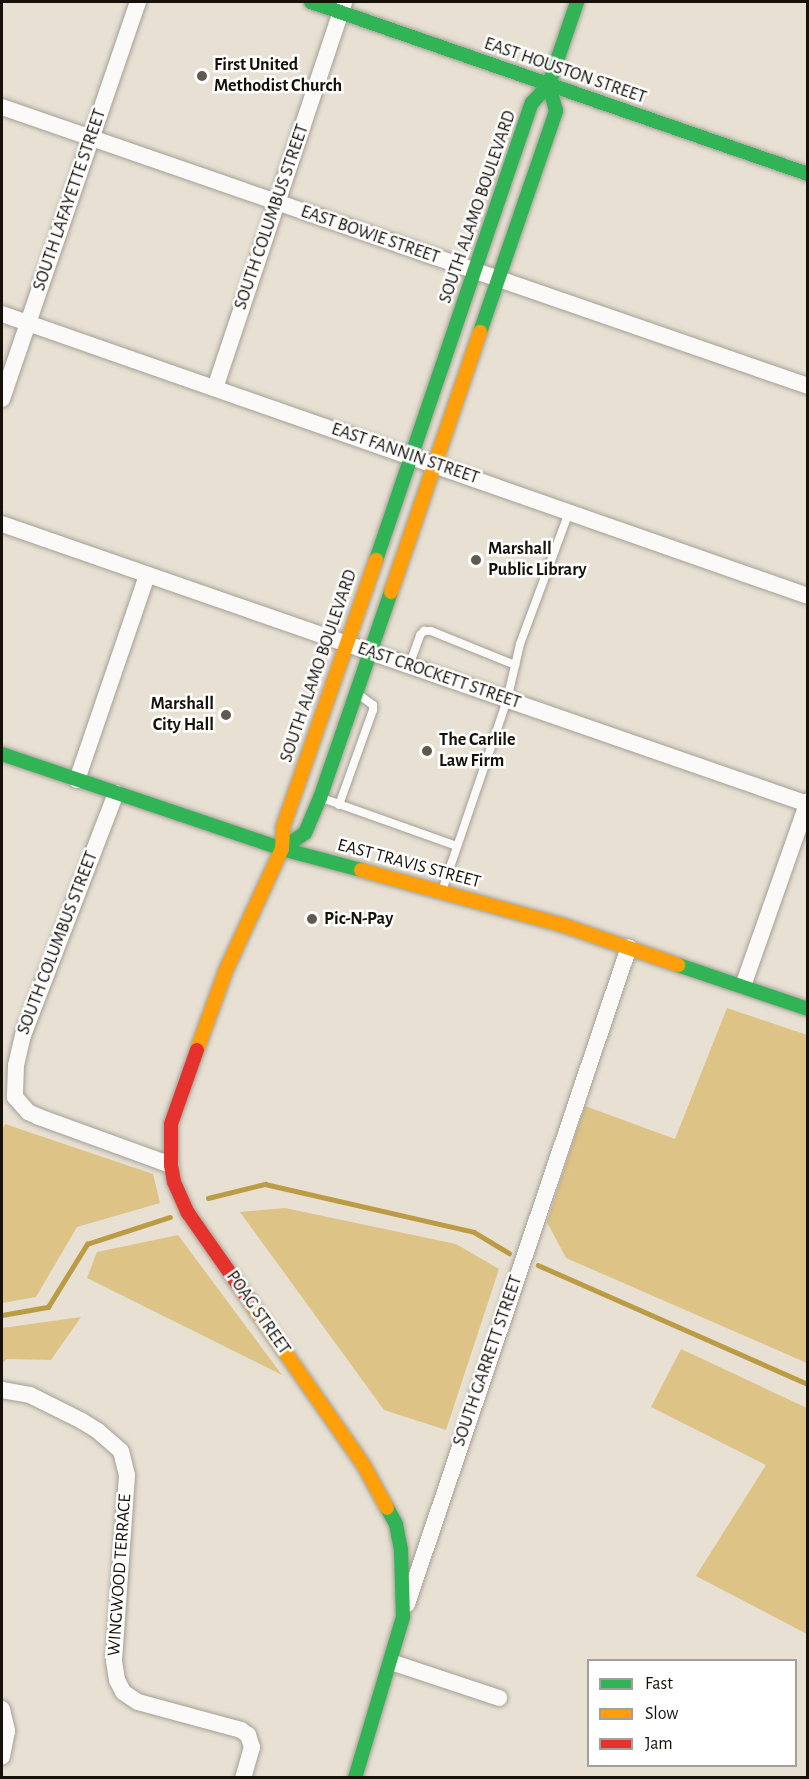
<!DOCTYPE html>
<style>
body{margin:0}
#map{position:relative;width:809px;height:1779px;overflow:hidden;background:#e7e0d3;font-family:"Alegreya Sans",sans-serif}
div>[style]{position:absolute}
.forest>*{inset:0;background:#dec387}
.stream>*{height:4.5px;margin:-2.25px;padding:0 2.25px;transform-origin:2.25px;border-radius:2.25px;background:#bc9b45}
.roads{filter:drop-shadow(0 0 2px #a49f95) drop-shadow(0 0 2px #a49f95)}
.lane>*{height:8px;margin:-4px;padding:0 4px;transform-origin:4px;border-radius:4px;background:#fbfaf8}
.street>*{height:16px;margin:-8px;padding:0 8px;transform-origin:8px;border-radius:8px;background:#fbfaf8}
.fast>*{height:14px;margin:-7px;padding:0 7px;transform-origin:7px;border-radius:7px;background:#30b455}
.slow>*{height:14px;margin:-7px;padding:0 7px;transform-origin:7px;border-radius:7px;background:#ff9f0a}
.jam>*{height:14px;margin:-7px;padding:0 7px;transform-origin:7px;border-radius:7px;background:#e5322d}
.dots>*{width:16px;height:16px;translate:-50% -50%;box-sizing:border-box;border:3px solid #fff;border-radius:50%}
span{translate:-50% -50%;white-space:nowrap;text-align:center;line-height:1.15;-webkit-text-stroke:5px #fff;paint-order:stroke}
.poi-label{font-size:18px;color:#16120a;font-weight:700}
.left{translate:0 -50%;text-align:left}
.right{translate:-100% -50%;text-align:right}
.street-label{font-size:18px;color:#16120a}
.frame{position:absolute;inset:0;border:3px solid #16120a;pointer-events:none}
.legend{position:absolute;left:587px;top:1659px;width:210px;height:108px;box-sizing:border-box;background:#fff;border:2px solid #a2a09d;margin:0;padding:8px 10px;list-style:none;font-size:18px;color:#16120a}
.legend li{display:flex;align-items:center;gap:12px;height:30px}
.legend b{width:30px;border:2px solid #a2a09d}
</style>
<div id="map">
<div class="forest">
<div style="clip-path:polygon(727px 1008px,807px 1035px,807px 1363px,566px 1258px,547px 1222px,585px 1106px,675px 1139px)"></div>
<div style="clip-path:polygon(5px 1124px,153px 1174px,160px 1203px,77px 1227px,36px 1297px,2px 1303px,2px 1130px)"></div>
<div style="clip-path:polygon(285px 1208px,456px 1244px,499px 1269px,446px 1430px,384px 1410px,240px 1212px)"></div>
<div style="clip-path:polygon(178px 1235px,282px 1375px,87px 1278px,97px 1252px)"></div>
<div style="clip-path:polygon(81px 1317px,51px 1360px,7px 1359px,2px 1363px,2px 1328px)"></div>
<div style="clip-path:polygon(681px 1349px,807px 1408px,807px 1634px,696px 1576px,766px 1465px,651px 1407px)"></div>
</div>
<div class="stream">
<div style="left:208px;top:1198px;width:59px;rotate:-13.8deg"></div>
<div style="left:265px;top:1184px;width:214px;rotate:12.9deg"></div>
<div style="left:474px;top:1232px;width:41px;rotate:31deg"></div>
<div style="left:538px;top:1265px;width:295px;rotate:23.8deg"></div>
<div style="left:2px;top:1315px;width:47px;rotate:-9.9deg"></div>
<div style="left:48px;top:1307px;width:74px;rotate:-58.2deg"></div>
<div style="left:87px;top:1244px;width:87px;rotate:-18deg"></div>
</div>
<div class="roads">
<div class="lane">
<div style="left:409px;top:666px;width:33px;rotate:-70deg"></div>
<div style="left:420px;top:635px;width:6px;rotate:-45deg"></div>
<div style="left:424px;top:631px;width:7px"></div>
<div style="left:431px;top:631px;width:91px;rotate:22deg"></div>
<div style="left:322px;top:798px;width:143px;rotate:19.6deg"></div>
<div style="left:339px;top:805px;width:101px;rotate:-70.3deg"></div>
<div style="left:373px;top:710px;width:5px;rotate:-90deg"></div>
<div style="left:373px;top:705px;width:17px;rotate:-144deg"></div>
<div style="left:442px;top:891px;width:202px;rotate:-71.2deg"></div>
<div style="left:507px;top:700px;width:57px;rotate:-76.9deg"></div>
<div style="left:520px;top:644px;width:141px;rotate:-69.6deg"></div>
</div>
<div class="street">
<div style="left:2px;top:107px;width:853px;rotate:19.09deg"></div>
<div style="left:2px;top:314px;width:854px;rotate:19.28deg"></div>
<div style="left:215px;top:388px;width:407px;rotate:-71.5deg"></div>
<div style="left:2px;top:399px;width:420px;rotate:-71.1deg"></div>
<div style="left:2px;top:524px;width:853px;rotate:19.16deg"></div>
<div style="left:77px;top:780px;width:217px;rotate:-71.1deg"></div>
<div style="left:116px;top:793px;width:259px;rotate:111deg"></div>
<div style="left:23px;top:1035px;width:31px;rotate:103deg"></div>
<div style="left:16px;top:1065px;width:32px;rotate:92deg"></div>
<div style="left:15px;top:1097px;width:20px;rotate:49deg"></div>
<div style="left:28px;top:1112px;width:12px;rotate:24deg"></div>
<div style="left:39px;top:1117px;width:140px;rotate:20deg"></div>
<div style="left:743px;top:986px;width:196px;rotate:-70.6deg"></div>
<div style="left:2px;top:1390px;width:28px;rotate:10deg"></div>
<div style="left:30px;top:1395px;width:58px;rotate:26.6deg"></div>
<div style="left:82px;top:1421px;width:19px;rotate:32deg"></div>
<div style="left:98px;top:1431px;width:30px;rotate:41deg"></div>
<div style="left:121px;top:1451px;width:25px;rotate:76deg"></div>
<div style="left:127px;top:1475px;width:186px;rotate:94deg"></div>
<div style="left:114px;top:1661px;width:19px;rotate:81deg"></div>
<div style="left:117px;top:1680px;width:13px;rotate:63deg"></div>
<div style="left:123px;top:1692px;width:18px;rotate:34deg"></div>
<div style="left:138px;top:1702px;width:107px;rotate:15.2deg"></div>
<div style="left:241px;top:1730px;width:9px;rotate:36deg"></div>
<div style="left:248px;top:1735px;width:13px;rotate:72deg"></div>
<div style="left:252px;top:1747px;width:32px;rotate:106deg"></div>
<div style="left:407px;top:1604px;width:693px;rotate:-71.33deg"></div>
<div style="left:391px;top:1662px;width:114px;rotate:18.4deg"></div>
<div style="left:2px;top:1709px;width:23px;rotate:77deg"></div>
<div style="left:7px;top:1731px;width:26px;rotate:101deg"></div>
</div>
<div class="fast">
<div style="left:311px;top:2px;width:526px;rotate:19.09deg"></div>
<div style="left:480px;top:332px;width:234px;rotate:-71deg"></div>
<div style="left:556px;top:111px;width:28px;rotate:-105deg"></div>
<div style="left:376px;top:560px;width:483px;rotate:-71.2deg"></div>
<div style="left:532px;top:103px;width:25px;rotate:-48deg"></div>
<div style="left:549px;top:84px;width:87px;rotate:-71.1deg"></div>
<div style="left:2px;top:754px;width:296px;rotate:18.7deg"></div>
<div style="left:282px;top:849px;width:82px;rotate:14.9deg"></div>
<div style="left:282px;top:849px;width:28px;rotate:-35deg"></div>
<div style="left:305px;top:833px;width:38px;rotate:-67deg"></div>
<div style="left:320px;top:798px;width:218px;rotate:-71deg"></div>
<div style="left:678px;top:965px;width:137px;rotate:18.7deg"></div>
<div style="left:355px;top:1778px;width:168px;rotate:-73.4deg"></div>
<div style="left:403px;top:1617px;width:67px;rotate:-91.7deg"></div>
<div style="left:401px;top:1550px;width:26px;rotate:-101deg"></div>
<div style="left:396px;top:1524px;width:18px;rotate:-119deg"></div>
</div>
<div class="slow">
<div style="left:391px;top:592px;width:275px;rotate:-71.1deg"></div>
<div style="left:361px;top:870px;width:208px;rotate:15.3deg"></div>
<div style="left:562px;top:925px;width:123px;rotate:19deg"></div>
<div style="left:197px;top:1050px;width:85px;rotate:-70.1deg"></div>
<div style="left:226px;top:970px;width:133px;rotate:-65.2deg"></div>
<div style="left:282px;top:849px;width:22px;rotate:-87deg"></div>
<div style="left:283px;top:827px;width:283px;rotate:-70.8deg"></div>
<div style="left:250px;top:1302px;width:198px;rotate:55.1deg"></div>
<div style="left:363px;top:1464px;width:50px;rotate:61.4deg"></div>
</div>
<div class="jam">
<div style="left:197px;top:1050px;width:78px;rotate:109.4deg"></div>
<div style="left:171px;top:1124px;width:41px;rotate:90deg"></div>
<div style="left:171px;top:1165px;width:17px;rotate:80deg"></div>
<div style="left:174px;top:1182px;width:34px;rotate:66deg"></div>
<div style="left:188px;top:1213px;width:108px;rotate:55.1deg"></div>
</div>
</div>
<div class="dots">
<div style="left:202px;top:76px;background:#5f5a50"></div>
<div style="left:476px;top:560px;background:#5f5a50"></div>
<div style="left:226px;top:715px;background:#5f5a50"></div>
<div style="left:427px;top:751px;background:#5f5a50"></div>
<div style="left:312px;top:919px;background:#5f5a50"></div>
</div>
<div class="poi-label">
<span class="left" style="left:214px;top:76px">First United<br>Methodist Church</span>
<span class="left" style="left:488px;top:560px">Marshall<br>Public Library</span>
<span class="right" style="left:214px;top:715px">Marshall<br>City Hall</span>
<span class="left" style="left:439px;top:751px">The Carlile<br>Law Firm</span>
<span class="left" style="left:324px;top:919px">Pic-N-Pay</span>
</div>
<div class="street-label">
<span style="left:565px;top:71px;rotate:19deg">EAST HOUSTON STREET</span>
<span style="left:70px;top:200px;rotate:-71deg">SOUTH LAFAYETTE STREET</span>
<span style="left:478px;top:207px;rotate:-71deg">SOUTH ALAMO BOULEVARD</span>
<span style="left:272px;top:217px;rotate:-71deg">SOUTH COLUMBUS STREET</span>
<span style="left:370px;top:235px;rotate:19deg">EAST BOWIE STREET</span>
<span style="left:405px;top:454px;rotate:19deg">EAST FANNIN STREET</span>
<span style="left:319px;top:666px;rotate:-71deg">SOUTH ALAMO BOULEVARD</span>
<span style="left:439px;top:676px;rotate:19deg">EAST CROCKETT STREET</span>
<span style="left:409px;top:864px;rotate:15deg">EAST TRAVIS STREET</span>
<span style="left:58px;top:943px;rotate:-69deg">SOUTH COLUMBUS STREET</span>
<span style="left:258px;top:1313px;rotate:55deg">POAG STREET</span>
<span style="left:488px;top:1361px;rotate:-71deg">SOUTH GARRETT STREET</span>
<span style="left:120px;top:1575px;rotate:-86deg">WINGWOOD TERRACE</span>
</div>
<div class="frame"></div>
<ul class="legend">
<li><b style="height:8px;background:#30b455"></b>Fast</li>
<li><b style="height:8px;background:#ff9f0a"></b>Slow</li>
<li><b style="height:8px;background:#e5322d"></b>Jam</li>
</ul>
</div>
